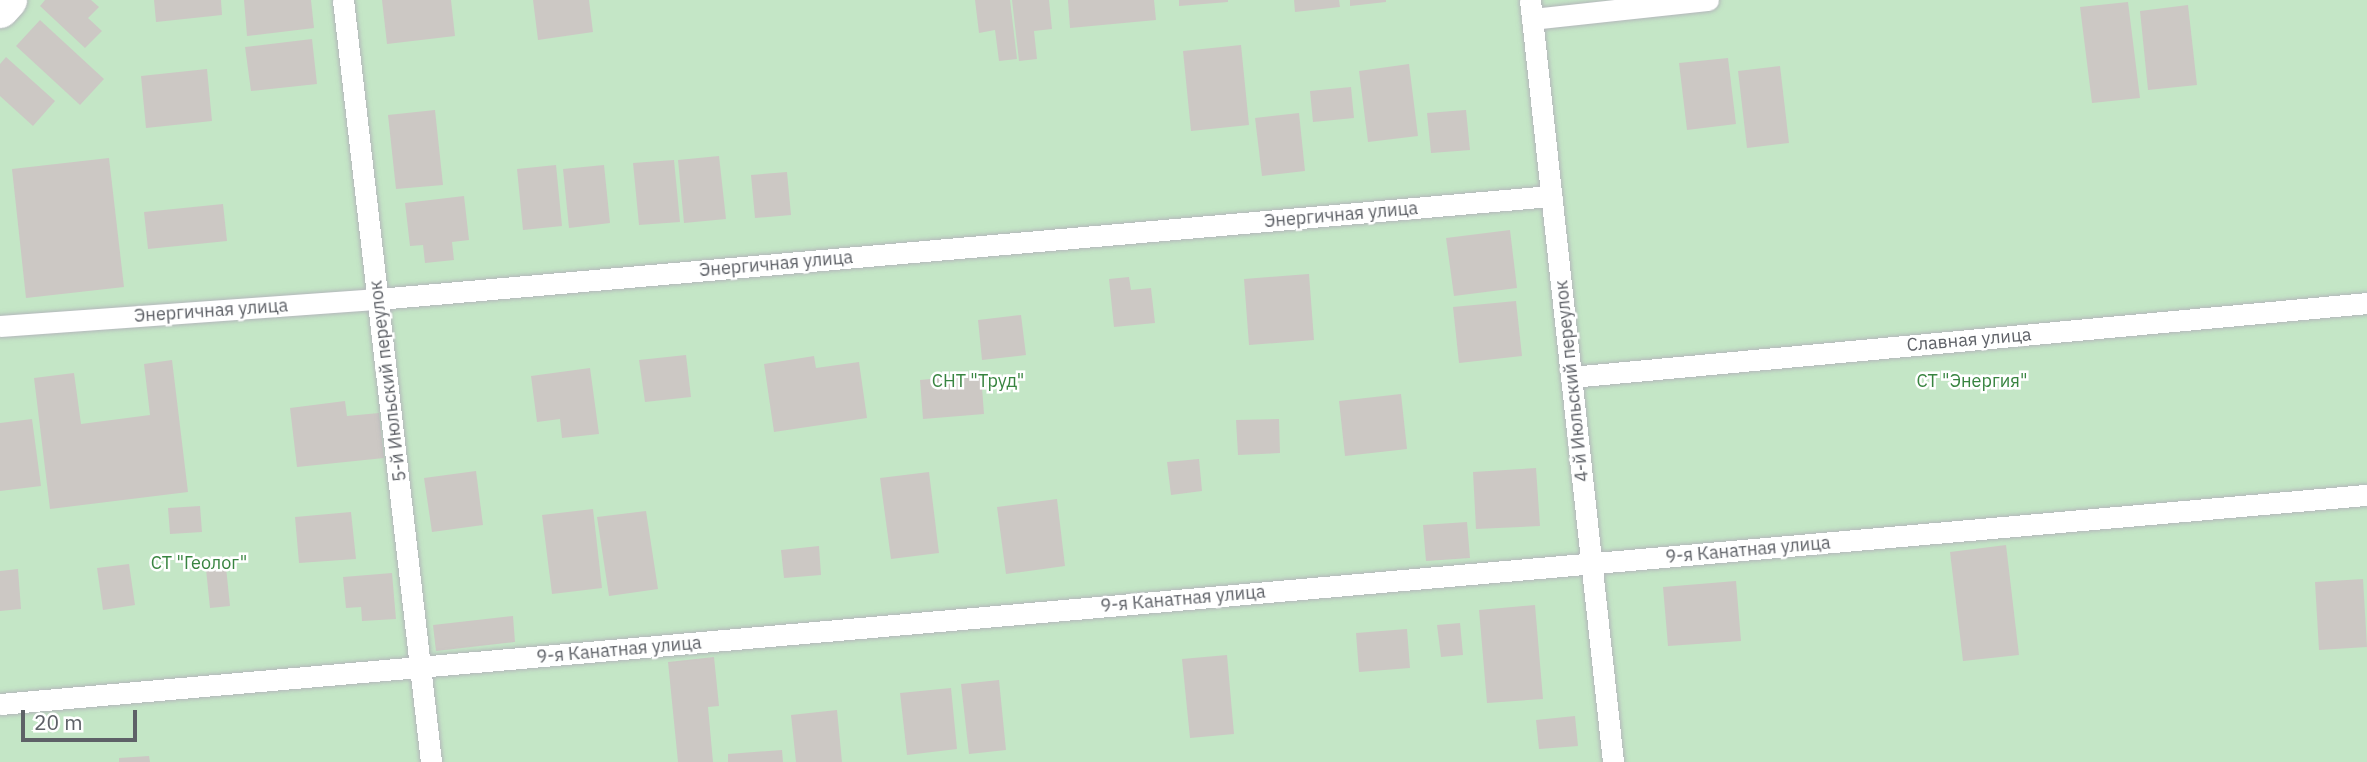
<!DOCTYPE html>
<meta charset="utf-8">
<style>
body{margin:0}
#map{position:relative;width:2367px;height:762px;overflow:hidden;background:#f0eee7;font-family:"IBM Plex Sans",sans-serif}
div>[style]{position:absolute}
.green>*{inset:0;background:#c4e6c6}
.building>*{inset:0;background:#ccc8c4}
.roads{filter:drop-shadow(0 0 2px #b4b6bb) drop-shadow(0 0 2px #b4b6bb)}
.lane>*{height:21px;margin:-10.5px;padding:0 10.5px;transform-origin:10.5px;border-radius:10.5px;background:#fff}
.secondary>*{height:38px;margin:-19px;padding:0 19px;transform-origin:19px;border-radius:19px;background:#fff}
span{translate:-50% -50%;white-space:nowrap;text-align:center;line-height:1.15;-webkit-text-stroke:5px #fff;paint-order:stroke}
.street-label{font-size:18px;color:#5e6167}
.park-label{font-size:18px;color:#388440}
.scale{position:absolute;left:21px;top:710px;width:116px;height:32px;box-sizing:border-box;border:4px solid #5e6167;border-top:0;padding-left:9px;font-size:21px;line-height:24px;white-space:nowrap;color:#5e6167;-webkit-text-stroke:5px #fff;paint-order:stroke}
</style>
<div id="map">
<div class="green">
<div style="clip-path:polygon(19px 0,2367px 0,2367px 762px,0 762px,0 20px)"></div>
</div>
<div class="building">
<div style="clip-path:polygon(45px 0,91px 0,99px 7px,88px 18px,102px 31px,85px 48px,40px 6px)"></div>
<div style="clip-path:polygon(154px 0,221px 0,222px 15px,156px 22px)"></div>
<div style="clip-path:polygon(244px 0,311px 0,314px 28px,247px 36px)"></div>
<div style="clip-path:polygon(382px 0,451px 0,455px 36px,387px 44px)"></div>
<div style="clip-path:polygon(533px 0,589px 0,593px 32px,538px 40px)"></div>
<div style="clip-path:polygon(975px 0,1010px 0,1017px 59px,999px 61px,995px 30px,979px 33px)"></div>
<div style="clip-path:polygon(1012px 0,1049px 0,1052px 29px,1034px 31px,1037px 59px,1019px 61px)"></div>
<div style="clip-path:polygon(1068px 0,1154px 0,1156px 20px,1070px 28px)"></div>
<div style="clip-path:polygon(1179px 0,1228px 0,1228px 2px,1179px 6px)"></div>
<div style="clip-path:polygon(1294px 0,1339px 0,1340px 7px,1295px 12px)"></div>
<div style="clip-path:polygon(1350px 0,1386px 0,1386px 2px,1350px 6px)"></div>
<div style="clip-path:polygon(2128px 2px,2140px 98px,2092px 103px,2080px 7px)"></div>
<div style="clip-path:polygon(2188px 5px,2197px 85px,2148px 90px,2140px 11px)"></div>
<div style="clip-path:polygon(40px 20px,104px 79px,80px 105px,16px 46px)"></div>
<div style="clip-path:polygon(312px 39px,317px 84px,251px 91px,245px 47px)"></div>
<div style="clip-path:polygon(1241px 45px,1249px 125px,1191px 131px,1183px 51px)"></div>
<div style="clip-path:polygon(6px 57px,55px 101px,33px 126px,0 96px,0 64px)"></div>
<div style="clip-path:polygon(1728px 58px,1736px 124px,1687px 130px,1679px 63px)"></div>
<div style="clip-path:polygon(1409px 64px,1418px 136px,1368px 142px,1359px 71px)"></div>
<div style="clip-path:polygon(1780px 66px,1789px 143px,1747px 148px,1738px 71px)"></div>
<div style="clip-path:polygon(207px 69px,212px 121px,146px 128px,141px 76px)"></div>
<div style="clip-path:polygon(1351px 87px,1354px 118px,1313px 122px,1310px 91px)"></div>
<div style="clip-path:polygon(435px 110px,443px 185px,396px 189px,388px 115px)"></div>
<div style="clip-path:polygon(1466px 110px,1470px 150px,1431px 153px,1427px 113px)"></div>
<div style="clip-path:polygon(1299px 113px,1305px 171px,1262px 176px,1255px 118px)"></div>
<div style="clip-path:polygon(719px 156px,726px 219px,684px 223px,678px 160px)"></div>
<div style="clip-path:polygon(109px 158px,124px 287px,26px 298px,12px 169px)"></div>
<div style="clip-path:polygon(674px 160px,680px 222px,639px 225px,633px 163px)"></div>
<div style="clip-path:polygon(556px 165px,562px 226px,523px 230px,517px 169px)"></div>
<div style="clip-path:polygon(604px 165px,610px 223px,569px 228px,563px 169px)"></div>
<div style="clip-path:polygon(787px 172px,791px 215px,755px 218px,751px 175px)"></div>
<div style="clip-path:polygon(464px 196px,469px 240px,452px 242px,454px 260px,425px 263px,423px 245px,410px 246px,405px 203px)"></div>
<div style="clip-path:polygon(223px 204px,227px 241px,148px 249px,144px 212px)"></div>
<div style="clip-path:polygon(1510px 230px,1517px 288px,1454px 296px,1446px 238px)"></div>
<div style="clip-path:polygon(1309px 274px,1314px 340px,1249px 345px,1244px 279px)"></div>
<div style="clip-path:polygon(1129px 277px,1131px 290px,1151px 288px,1155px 323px,1114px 327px,1109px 279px)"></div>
<div style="clip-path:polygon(1516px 301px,1522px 356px,1459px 363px,1453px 307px)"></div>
<div style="clip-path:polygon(1021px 315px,1026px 355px,982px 360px,978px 320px)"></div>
<div style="clip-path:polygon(686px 355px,691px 397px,645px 402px,639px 360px)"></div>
<div style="clip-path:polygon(814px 356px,816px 368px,859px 362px,867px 418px,774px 432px,764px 364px)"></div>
<div style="clip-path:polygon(172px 360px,188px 492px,50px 509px,34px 378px,74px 373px,81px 424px,150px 415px,144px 364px)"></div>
<div style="clip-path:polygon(590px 368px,599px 434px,562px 438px,560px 419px,537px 422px,531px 376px)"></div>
<div style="clip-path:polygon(981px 374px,984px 414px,923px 419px,920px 380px)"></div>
<div style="clip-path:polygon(1401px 394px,1407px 449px,1345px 456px,1339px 401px)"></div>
<div style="clip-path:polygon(345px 401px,347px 416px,379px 413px,384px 458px,297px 467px,290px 408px)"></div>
<div style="clip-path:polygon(32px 419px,41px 486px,0 491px,0 423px)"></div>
<div style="clip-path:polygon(1279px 419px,1280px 453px,1238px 455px,1236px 420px)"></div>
<div style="clip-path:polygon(1199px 459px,1202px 491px,1171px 495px,1167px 462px)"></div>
<div style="clip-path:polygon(1536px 468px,1540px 526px,1476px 529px,1473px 472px)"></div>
<div style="clip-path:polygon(476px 471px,483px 525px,432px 532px,424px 478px)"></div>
<div style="clip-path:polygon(929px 472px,939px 553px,891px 559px,880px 478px)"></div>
<div style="clip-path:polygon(1057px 499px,1065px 566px,1006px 574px,997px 507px)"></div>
<div style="clip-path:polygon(200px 506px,202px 532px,170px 534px,168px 508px)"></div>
<div style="clip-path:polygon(593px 509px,602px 588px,552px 594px,542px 515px)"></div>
<div style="clip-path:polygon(646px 511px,658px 589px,609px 596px,597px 517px)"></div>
<div style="clip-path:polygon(351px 512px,356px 559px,299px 563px,295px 517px)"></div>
<div style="clip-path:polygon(1467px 522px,1470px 558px,1426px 561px,1423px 525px)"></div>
<div style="clip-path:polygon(2006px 545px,2019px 655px,1963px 661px,1950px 552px)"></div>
<div style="clip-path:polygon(819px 546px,821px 575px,784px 578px,781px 550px)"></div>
<div style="clip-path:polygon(129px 564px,135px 605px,103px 610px,97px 568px)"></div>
<div style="clip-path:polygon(226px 567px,230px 606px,210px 608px,206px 569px)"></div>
<div style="clip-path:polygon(18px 569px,21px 609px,0 611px,0 571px)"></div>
<div style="clip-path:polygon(392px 573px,396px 619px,362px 621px,361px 607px,346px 608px,343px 577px)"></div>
<div style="clip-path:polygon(2363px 579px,2367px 647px,2319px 650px,2315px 582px)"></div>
<div style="clip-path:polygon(1736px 581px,1741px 641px,1668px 646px,1663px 587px)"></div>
<div style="clip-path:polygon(1535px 605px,1543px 699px,1487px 703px,1479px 610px)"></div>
<div style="clip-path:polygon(513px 616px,515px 642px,436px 651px,433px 625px)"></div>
<div style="clip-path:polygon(1460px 623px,1463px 655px,1441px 657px,1437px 625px)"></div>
<div style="clip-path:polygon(1407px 629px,1410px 668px,1359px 672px,1356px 633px)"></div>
<div style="clip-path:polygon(1227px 655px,1234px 734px,1190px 738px,1182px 659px)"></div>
<div style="clip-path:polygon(714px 657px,719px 706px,708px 707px,713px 762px,678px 762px,668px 662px)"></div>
<div style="clip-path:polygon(999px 680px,1006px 750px,969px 754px,961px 684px)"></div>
<div style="clip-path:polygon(951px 688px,957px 749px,907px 755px,900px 693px)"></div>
<div style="clip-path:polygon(837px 710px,842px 762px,796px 762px,791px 715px)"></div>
<div style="clip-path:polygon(1575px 716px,1578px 746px,1539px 749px,1536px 720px)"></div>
<div style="clip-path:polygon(782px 750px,783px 762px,728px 762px,728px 754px)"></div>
<div style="clip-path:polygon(149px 756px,150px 762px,119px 762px,119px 758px)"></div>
</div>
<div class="roads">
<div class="lane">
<div style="left:343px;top:0;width:767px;rotate:83.41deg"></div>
<div style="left:1530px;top:0;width:767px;rotate:83.78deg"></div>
<div style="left:1532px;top:19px;width:177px;rotate:-6.2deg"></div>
<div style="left:0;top:326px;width:379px;rotate:-4.1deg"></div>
<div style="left:378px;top:299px;width:1178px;rotate:-5.02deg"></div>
<div style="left:1571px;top:377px;width:799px;rotate:-5.31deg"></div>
<div style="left:0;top:704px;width:2376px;rotate:-5.05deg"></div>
</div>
<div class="secondary">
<div style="left:0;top:9px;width:12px;rotate:-48deg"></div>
</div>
</div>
<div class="street-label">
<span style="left:1341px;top:215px;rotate:-5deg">Энергичная улица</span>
<span style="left:776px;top:264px;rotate:-5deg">Энергичная улица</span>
<span style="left:211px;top:311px;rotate:-4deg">Энергичная улица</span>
<span style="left:1969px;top:340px;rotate:-5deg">Славная улица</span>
<span style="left:388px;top:381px;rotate:-97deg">5-й Июльский переулок</span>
<span style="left:1572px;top:381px;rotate:-96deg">4-й Июльский переулок</span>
<span style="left:1748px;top:550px;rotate:-5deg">9-я Канатная улица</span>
<span style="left:1183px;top:599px;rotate:-5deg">9-я Канатная улица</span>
<span style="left:619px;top:650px;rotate:-5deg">9-я Канатная улица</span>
</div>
<div class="park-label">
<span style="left:978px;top:381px">СНТ "Труд"</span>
<span style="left:1972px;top:381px">СТ "Энергия"</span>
<span style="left:199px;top:563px">СТ "Геолог"</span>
</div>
<div class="scale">20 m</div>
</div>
